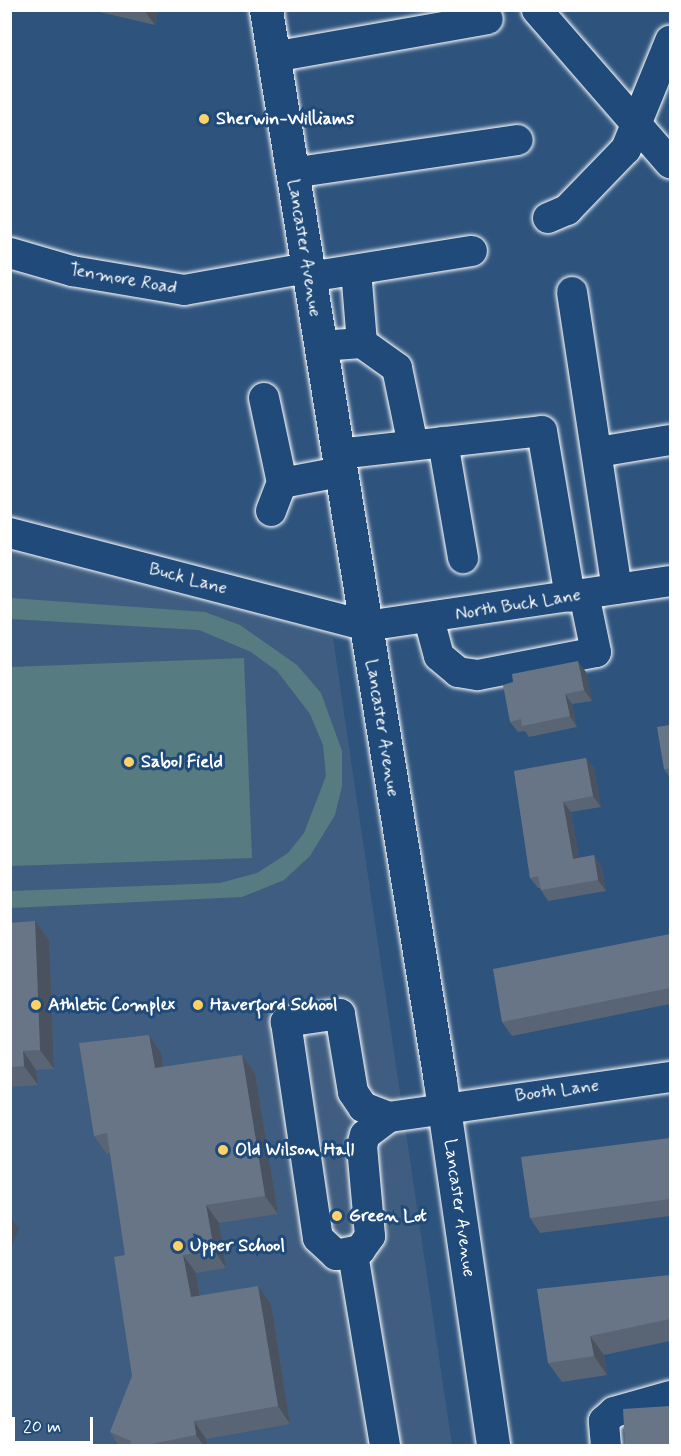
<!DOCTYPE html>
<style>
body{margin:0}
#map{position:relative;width:681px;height:1456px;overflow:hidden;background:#2e537d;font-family:Mynerve,sans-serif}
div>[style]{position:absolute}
.built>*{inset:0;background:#3f5d80}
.green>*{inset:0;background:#567b80}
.roads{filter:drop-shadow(0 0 2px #fff) drop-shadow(0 0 2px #fff)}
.minor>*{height:30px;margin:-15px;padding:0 15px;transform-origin:15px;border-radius:15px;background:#1f4a7a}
.highway>*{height:33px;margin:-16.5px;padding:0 16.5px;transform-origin:16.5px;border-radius:16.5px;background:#1f4a7a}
.wall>*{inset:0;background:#596574}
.shaded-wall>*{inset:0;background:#49525e}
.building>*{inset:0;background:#687587}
.dots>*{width:16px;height:16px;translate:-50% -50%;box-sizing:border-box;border:3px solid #1f4a7a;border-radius:50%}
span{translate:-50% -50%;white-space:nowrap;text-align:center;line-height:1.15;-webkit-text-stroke:6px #1f4a7a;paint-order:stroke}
.poi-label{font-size:18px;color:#fff;font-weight:700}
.left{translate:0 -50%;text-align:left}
.street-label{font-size:18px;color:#fff}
.frame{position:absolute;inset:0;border:12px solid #fff;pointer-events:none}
.scale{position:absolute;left:12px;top:1417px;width:81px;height:27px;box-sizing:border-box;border:3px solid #fff;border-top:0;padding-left:8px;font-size:18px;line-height:21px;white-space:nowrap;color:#fff;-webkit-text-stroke:4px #1f4a7a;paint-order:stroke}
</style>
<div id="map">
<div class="built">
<div style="clip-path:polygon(10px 552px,333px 638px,452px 1445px,11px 1445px)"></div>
</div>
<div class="green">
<div style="clip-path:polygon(11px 598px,205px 612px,240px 625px,297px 665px,321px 693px,342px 751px,342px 786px,335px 815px,310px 856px,284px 880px,242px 897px,11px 908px,11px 891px,220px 883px,257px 873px,288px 853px,304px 833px,326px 776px,323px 745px,310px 714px,277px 671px,251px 652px,199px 630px,11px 619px)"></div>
<div style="clip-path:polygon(244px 658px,252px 858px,11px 866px,11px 667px)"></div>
</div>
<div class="roads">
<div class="minor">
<div style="left:537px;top:10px;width:203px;rotate:49deg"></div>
<div style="left:273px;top:57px;width:218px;rotate:-10deg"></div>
<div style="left:292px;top:173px;width:228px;rotate:-8.3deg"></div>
<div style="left:548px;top:218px;width:21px;rotate:-23deg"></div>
<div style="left:567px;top:210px;width:85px;rotate:-46deg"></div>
<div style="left:626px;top:149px;width:117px;rotate:-67.8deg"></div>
<div style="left:10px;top:253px;width:65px;rotate:16.2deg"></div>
<div style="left:72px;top:271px;width:114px;rotate:9.6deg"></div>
<div style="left:184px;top:290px;width:125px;rotate:-10.1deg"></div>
<div style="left:356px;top:270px;width:73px;rotate:85.3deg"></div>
<div style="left:309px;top:277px;width:165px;rotate:-9.1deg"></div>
<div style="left:572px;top:292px;width:300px;rotate:81.4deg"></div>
<div style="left:320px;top:346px;width:42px;rotate:-4.1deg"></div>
<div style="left:362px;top:343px;width:43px;rotate:35.5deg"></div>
<div style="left:397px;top:368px;width:79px;rotate:78.3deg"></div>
<div style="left:264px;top:398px;width:87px;rotate:78deg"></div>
<div style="left:282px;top:483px;width:59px;rotate:-10.7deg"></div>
<div style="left:443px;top:442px;width:118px;rotate:80.2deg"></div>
<div style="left:598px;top:452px;width:73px;rotate:-9.5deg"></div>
<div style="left:338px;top:454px;width:205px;rotate:-6.4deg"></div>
<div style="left:542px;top:431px;width:168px;rotate:80.4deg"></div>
<div style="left:271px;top:511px;width:30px;rotate:-69deg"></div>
<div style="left:10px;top:533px;width:368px;rotate:14.6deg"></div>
<div style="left:366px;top:626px;width:307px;rotate:-8.4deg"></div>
<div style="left:429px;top:619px;width:38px;rotate:75deg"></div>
<div style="left:439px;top:656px;width:25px;rotate:40deg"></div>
<div style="left:458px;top:672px;width:20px;rotate:9deg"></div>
<div style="left:478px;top:675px;width:120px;rotate:-11deg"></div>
<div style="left:596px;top:652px;width:59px;rotate:-101.7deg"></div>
<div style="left:389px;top:1117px;width:28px;rotate:-159deg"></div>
<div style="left:363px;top:1107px;width:18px;rotate:-124deg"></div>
<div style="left:353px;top:1092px;width:79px;rotate:-99.5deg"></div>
<div style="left:340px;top:1014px;width:55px;rotate:171.6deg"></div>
<div style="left:286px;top:1022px;width:218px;rotate:81.6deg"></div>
<div style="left:318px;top:1238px;width:25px;rotate:43deg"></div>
<div style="left:336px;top:1255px;width:25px;rotate:-12deg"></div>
<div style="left:360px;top:1250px;width:17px;rotate:-54deg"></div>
<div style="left:370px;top:1236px;width:90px;rotate:-95.1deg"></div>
<div style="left:362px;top:1146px;width:11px;rotate:-75deg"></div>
<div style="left:365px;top:1135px;width:30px;rotate:-37deg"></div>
<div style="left:389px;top:1117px;width:284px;rotate:-8.1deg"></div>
<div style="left:353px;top:1254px;width:195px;rotate:80.5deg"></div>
<div style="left:606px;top:1446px;width:25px;rotate:-95deg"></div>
<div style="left:604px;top:1421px;width:13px;rotate:-42deg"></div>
<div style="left:614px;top:1412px;width:58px;rotate:-15.9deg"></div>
</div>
<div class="highway">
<div style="left:266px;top:10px;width:1085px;rotate:80.77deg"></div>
<div style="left:440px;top:1081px;width:369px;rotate:81.7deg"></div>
</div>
</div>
<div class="wall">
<div style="clip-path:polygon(91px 10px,158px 10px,155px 25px)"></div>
<div style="clip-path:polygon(586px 672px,592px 701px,572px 704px,577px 727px,529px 737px,525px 731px,518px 732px,510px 722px)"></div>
<div style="clip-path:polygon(670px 725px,670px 778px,664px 769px)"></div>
<div style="clip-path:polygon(586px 758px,594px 768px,601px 807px,571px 812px,579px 858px,594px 855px,601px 866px,606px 891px,548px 901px,541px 890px,540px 888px,538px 888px,530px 878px,514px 771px)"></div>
<div style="clip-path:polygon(10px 923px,49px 940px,54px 1069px,36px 1070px,38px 1085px,10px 1087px)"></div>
<div style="clip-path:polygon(670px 934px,670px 1004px,512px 1036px,502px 1022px)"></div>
<div style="clip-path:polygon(161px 1053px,164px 1067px,242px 1055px,255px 1073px,278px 1214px,219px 1223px,226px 1268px,196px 1273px,200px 1295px,271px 1304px,290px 1424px,206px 1439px,208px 1446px,119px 1446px,110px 1432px,132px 1376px,125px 1255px,110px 1153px,107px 1154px,94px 1136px)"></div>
<div style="clip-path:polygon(670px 1138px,670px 1216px,540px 1233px,530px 1218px)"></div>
<div style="clip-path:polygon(670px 1275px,670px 1341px,604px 1355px,607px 1375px,562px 1382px,548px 1363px)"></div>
</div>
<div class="shaded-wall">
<div style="clip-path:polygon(144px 10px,158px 10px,155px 25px)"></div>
<div style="clip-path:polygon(578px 661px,586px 672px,592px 701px,584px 690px)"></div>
<div style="clip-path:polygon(565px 694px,572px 704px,577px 727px,570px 716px)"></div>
<div style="clip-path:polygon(586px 758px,594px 768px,601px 807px,593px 796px)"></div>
<div style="clip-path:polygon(563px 802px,571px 812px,581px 870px,573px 859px)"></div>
<div style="clip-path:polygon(594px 855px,601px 866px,606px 891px,598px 880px)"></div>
<div style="clip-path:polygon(35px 921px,49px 940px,54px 1069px,40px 1050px)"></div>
<div style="clip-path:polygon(149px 1035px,161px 1053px,167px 1086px,155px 1068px)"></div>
<div style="clip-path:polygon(23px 1051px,36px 1070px,38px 1085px,24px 1066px)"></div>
<div style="clip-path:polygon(242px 1055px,255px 1073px,278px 1214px,265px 1196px)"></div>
<div style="clip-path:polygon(206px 1205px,219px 1223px,226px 1268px,214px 1250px)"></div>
<div style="clip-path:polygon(10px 1217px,19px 1229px,10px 1250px)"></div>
<div style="clip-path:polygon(183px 1255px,196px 1273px,203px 1315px,191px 1297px)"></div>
<div style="clip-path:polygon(258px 1286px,271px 1304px,290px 1424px,278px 1406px)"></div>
<div style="clip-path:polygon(590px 1336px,604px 1355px,607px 1375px,594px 1356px)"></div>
<div style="clip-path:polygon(194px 1421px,206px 1439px,208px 1446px,204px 1446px,196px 1435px)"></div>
</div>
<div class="building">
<div style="clip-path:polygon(578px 661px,584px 690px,565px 694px,570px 716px,522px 726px,521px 719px,510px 722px,503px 685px,513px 682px,512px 674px)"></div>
<div style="clip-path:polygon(670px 725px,670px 768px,664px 769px,657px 727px)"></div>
<div style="clip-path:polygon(586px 758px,593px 796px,563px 802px,573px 859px,594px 855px,598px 880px,541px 890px,538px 876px,530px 878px,514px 771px)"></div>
<div style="clip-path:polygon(35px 921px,40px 1050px,23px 1051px,24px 1066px,10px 1067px,10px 923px)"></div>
<div style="clip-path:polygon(670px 934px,670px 988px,502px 1022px,493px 969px)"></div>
<div style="clip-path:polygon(149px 1035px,155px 1068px,242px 1055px,265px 1196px,206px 1205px,214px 1250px,183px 1255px,191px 1297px,258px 1286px,278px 1406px,194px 1421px,196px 1435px,142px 1446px,130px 1446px,131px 1441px,110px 1432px,132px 1376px,114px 1257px,125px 1255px,107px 1133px,94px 1136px,79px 1043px)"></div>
<div style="clip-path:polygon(670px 1138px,670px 1199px,530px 1218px,521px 1157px)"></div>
<div style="clip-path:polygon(670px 1275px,670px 1323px,670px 1319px,590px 1336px,594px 1356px,548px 1363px,537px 1289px)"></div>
<div style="clip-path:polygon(670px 1406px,670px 1446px,625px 1446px,623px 1409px)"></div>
</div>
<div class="dots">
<div style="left:204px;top:119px;background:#ffd166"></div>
<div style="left:129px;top:762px;background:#ffd166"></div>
<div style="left:36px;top:1005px;background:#ffd166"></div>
<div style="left:198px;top:1005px;background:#ffd166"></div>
<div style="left:223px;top:1150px;background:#ffd166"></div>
<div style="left:337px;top:1216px;background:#ffd166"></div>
<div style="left:178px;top:1246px;background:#ffd166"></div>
</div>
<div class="poi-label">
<span class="left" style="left:216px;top:119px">Sherwin-Williams</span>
<span class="left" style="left:141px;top:762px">Sabol Field</span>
<span class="left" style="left:48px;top:1005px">Athletic Complex</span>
<span class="left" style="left:210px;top:1005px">Haverford School</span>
<span class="left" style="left:235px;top:1150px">Old Wilson Hall</span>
<span class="left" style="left:349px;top:1216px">Green Lot</span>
<span class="left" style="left:190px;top:1246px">Upper School</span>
</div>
<div class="street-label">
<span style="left:304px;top:248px;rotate:81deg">Lancaster Avenue</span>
<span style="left:123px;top:279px;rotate:10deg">Tenmore Road</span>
<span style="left:188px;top:579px;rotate:15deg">Buck Lane</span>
<span style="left:518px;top:605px;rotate:-9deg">North Buck Lane</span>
<span style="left:382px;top:728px;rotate:81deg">Lancaster Avenue</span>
<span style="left:557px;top:1091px;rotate:-7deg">Booth Lane</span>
<span style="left:459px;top:1208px;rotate:82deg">Lancaster Avenue</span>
</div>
<div class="frame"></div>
<div class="scale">20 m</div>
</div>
